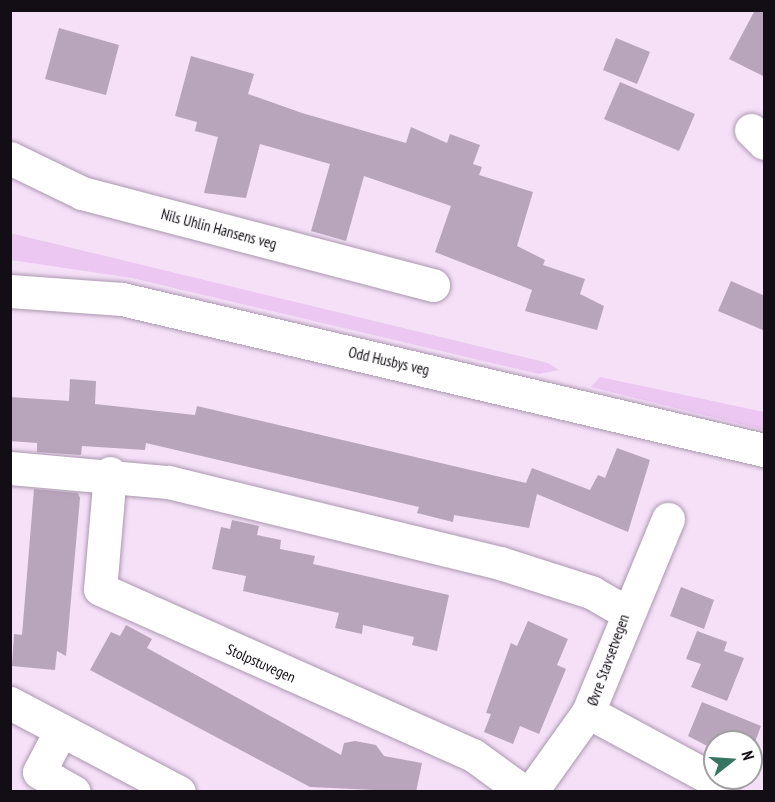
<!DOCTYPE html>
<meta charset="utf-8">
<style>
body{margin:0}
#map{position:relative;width:775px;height:802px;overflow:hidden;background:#f5e0f8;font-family:"PT Sans Narrow",sans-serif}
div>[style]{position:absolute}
.green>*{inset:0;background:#ebc7f1}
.building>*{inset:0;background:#b8a4bb}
.roads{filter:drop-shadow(0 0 2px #aa97ae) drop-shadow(0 0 2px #aa97ae)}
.minor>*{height:33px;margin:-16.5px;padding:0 16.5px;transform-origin:16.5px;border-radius:16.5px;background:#fff}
span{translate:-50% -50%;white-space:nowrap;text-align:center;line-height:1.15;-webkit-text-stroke:4.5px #fff;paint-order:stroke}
.street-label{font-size:15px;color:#130d15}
.frame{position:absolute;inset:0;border:12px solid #130d15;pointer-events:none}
.north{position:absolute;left:703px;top:730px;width:60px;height:60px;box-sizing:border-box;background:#fff;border:2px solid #a19ea1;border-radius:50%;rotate:73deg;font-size:16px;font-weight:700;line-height:24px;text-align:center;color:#130d15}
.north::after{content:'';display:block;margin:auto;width:21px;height:27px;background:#367562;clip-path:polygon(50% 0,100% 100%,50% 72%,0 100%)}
</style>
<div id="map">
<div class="green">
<div style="clip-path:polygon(10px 233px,548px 363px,559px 370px,539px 374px,132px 278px,11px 260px)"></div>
<div style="clip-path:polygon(600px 377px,764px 412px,764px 430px,591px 387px)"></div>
</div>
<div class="building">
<div style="clip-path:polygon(755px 10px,765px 10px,765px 77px,729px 59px)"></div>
<div style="clip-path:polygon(59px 28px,119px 45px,106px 95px,45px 79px)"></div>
<div style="clip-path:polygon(616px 38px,650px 52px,637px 84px,603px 70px)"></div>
<div style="clip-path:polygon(191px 56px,254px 74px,248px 94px,302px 113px,406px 143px,411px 127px,447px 143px,450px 134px,480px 145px,473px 164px,482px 167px,479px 175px,533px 192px,517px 246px,545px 260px,543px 265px,585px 279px,580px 294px,604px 306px,597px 330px,525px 311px,532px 290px,435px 252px,451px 206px,364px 176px,346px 241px,311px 231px,330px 164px,260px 144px,246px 198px,204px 193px,218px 137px,195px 131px,197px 122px,175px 116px)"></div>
<div style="clip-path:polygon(620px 82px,695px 114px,679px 151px,604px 119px)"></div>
<div style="clip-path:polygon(731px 281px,765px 296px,765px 331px,718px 311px)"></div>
<div style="clip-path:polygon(70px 379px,96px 381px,95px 404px,195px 415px,197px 406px,526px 483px,532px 468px,590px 490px,598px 475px,605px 478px,617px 448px,650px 460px,628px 532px,537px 494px,529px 528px,454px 515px,453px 522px,417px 513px,419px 507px,146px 443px,145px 450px,82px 446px,81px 455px,37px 452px,37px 443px,10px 441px,10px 397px,69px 401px)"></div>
<div style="clip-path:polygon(34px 489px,78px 493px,80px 498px,66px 656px,57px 651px,55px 670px,12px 666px,14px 634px,22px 635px)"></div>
<div style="clip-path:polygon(232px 520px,259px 526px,257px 535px,281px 540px,280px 549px,315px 556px,313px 564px,449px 595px,437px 651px,412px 645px,414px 637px,363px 625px,362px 634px,335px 628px,339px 613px,243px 591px,246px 576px,212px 569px,221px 527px,230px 529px)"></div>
<div style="clip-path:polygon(681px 587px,714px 600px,704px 629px,670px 616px)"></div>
<div style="clip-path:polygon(528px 621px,568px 639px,557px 665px,566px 669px,539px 734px,520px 726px,513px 744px,484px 732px,491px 714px,486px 713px,511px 643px,517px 646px)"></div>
<div style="clip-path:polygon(126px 625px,152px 639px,147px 648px,341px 755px,344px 743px,355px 741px,376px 745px,384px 756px,422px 763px,416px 792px,310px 787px,90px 670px,111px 632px,120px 636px)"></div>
<div style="clip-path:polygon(697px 631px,727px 642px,724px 651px,744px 658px,727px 701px,691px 687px,701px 664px,686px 659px)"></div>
<div style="clip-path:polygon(702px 702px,761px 726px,751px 753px,751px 742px,715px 742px,715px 750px,688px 736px)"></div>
</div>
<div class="roads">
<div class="minor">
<div style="left:751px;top:130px;width:18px;rotate:45deg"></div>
<div style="left:10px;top:158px;width:80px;rotate:25.9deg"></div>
<div style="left:82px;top:193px;width:363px;rotate:14.7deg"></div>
<div style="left:10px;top:291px;width:112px;rotate:4.1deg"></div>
<div style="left:122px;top:299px;width:660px;rotate:13.24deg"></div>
<div style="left:10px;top:468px;width:159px;rotate:5.1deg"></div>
<div style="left:168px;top:482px;width:342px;rotate:13.7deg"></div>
<div style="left:500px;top:563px;width:96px;rotate:17.7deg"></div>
<div style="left:591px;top:592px;width:39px;rotate:30deg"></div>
<div style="left:110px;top:473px;width:116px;rotate:94.9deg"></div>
<div style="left:100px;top:589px;width:408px;rotate:24deg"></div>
<div style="left:473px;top:755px;width:63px;rotate:36deg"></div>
<div style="left:10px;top:703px;width:191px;rotate:27.8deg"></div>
<div style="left:588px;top:712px;width:151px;rotate:28.4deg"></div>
<div style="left:61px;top:730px;width:47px;rotate:117.6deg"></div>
<div style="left:39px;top:772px;width:40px;rotate:29.7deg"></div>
<div style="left:531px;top:792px;width:98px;rotate:-54.5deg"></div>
<div style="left:588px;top:712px;width:209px;rotate:-67.5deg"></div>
</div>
</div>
<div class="street-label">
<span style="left:219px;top:229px;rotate:15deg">Nils Uhlin Hansens veg</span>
<span style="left:389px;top:361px;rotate:13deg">Odd Husbys veg</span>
<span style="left:608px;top:660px;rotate:-70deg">Øvre Stavsetvegen</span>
<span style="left:261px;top:663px;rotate:24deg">Stolpstuvegen</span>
</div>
<div class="frame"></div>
<div class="north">N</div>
</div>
